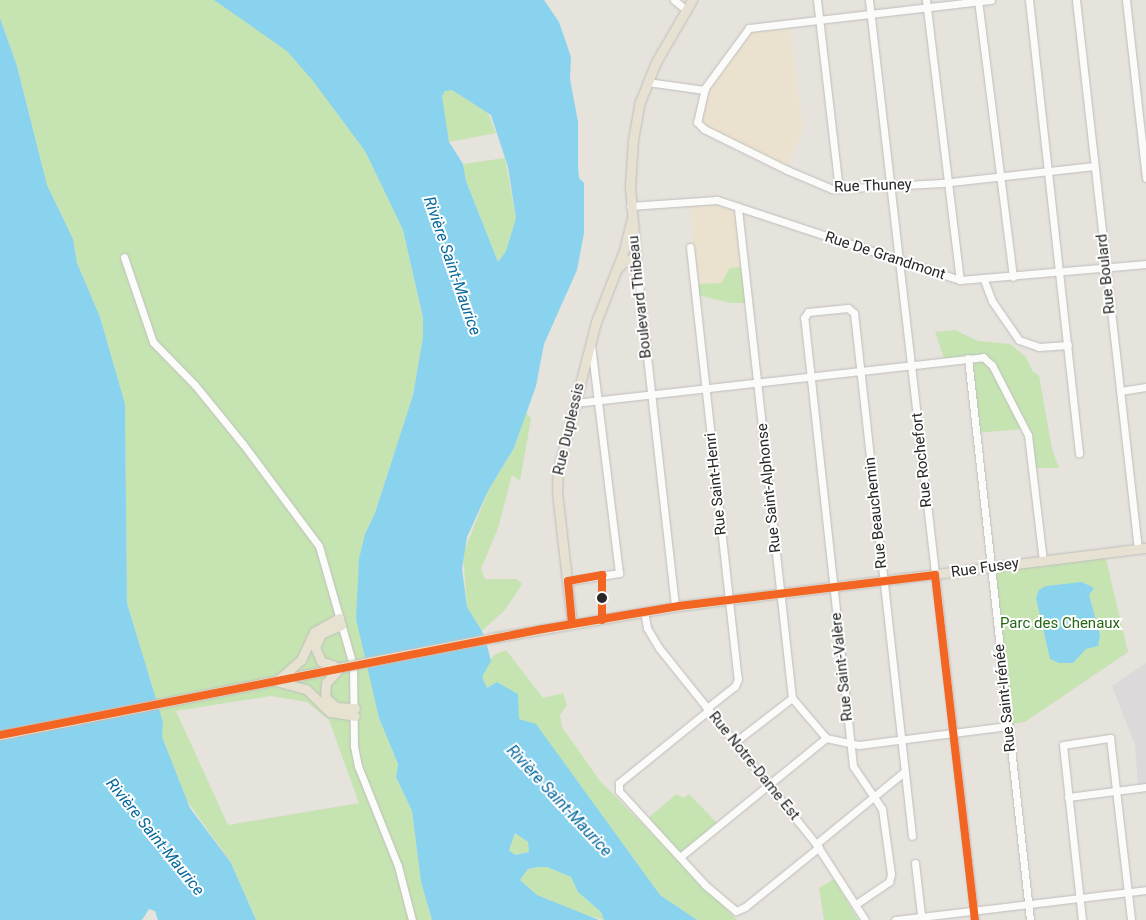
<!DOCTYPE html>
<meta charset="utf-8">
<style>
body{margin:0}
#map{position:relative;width:1146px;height:920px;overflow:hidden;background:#e6e2dc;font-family:Roboto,sans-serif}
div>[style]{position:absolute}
.industrial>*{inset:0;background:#dcd9db}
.education>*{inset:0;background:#ebe1cf}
.green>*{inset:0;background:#c6e4b2}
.water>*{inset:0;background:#8ad3ee}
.roads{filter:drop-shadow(0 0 1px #bfbebe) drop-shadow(0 0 1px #bfbebe)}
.minor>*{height:7px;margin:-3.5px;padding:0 3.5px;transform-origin:3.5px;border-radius:3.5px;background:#fbfbfa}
.major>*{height:9px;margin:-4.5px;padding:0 4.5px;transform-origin:4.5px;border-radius:4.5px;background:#e7e1d1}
.bridges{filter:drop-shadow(0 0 1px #c3c1bf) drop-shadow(0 0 1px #c3c1bf)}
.major-bridge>*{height:9px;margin:-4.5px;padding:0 4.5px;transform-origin:4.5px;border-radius:4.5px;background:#e7e1d1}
.bus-1>*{height:8px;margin:-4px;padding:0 4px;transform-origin:4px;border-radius:4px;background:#f26522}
.dots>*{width:14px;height:14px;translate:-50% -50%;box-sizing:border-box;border:2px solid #fff;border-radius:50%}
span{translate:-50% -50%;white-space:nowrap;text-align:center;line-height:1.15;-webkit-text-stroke:4px #fff;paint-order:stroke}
.street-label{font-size:15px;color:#272727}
.park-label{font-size:15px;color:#256715}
.water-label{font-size:16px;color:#05689d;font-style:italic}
</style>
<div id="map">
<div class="industrial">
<div style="clip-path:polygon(1146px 663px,1146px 786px,1138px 787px,1135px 745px,1112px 686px)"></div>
</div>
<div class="education">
<div style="clip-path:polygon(790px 28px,803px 129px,786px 171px,706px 131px,701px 123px,705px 96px,741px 40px,751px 32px)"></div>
<div style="clip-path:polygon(708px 203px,736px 211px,745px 292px,698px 295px,690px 206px)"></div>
</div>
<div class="green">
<div style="clip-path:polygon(evenodd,0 0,443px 0,496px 133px,449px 142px,444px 114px,331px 105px,365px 151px,403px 230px,423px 319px,423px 337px,413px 395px,375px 513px,365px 534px,375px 695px,379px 718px,398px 764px,396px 777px,412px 811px,421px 882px,432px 920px,256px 920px,231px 863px,183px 795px,162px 737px,163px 722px,127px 603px,125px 404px,100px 317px,77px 263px,73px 239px,47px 185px,17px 66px,0 18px,0 0,271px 696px,307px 702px,329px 720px,359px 803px,228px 825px,176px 711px,271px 696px)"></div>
<div style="clip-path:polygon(505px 158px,516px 218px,506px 251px,498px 262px,466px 181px,463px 164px)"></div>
<div style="clip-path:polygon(742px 267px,746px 303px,730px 303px,698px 295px,699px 284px,721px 283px,730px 268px)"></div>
<div style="clip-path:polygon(955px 330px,978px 341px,1010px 344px,1026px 357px,1033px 372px,1039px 375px,1052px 449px,1059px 468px,1029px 468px,1023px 429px,974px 433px,966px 358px,945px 361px,935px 332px)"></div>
<div style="clip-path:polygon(526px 412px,531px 419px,520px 481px,512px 475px,498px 528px,481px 569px,485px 579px,516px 579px,522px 584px,505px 610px,482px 631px,467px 608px,463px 554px,488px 491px,514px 448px)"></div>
<div style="clip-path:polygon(1105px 555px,1128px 652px,1025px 722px,1010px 724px,992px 571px)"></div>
<div style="clip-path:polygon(506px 650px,543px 698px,563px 693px,567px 705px,560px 715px,562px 727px,600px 781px,737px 920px,694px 920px,659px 897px,487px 688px,481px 677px,487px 665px,494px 655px)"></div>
<div style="clip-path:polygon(676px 794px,684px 798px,689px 794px,717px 823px,678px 857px,646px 820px)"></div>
<div style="clip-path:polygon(515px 833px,528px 842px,530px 852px,515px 855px,509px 850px)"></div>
<div style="clip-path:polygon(538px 867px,547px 867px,571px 877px,578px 892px,601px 912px,604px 920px,572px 911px,537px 895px,520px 880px,528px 869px)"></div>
<div style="clip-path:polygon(834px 879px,858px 920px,824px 920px,819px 888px)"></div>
</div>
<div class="water">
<div style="clip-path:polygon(evenodd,214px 0,544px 0,559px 22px,571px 57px,570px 79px,578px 122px,578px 167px,579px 178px,584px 183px,584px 233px,577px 270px,544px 344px,536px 386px,514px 448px,488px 491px,467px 537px,462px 569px,467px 607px,482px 631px,488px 649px,491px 661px,482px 677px,487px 688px,497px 682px,518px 694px,519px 719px,536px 724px,660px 895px,697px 920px,604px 920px,601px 912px,578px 892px,571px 877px,547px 867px,538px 867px,528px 869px,520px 880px,537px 895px,599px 920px,432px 920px,421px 882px,412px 811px,396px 777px,398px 764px,379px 718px,356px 619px,359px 559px,365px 534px,375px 513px,413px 395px,423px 337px,423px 318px,403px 230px,365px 151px,313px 81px,287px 51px,214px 0,452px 90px,491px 115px,508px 167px,516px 218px,506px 251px,498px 262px,466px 181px,463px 164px,449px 142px,442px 96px,445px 91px,452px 90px,214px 0,515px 833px,528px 842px,529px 852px,515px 855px,509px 850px,515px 833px)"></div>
<div style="clip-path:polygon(0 18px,17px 66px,47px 185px,73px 239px,77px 263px,100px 317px,125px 404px,127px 603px,163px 722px,162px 737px,190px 808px,231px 863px,256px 920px,158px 920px,155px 911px,149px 909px,142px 920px,0 920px)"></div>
<div style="clip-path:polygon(1082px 582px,1094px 588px,1089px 595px,1100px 635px,1098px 646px,1086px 649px,1073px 663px,1059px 663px,1050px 659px,1036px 598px,1039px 590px,1046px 586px)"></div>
</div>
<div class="roads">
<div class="minor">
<div style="left:674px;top:0;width:14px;rotate:39deg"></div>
<div style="left:817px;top:0;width:190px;rotate:83.4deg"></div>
<div style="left:869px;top:0;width:926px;rotate:83.43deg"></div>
<div style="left:926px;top:0;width:282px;rotate:83.1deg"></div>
<div style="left:978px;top:0;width:279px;rotate:82.8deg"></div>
<div style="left:991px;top:0;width:244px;rotate:173.4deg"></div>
<div style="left:749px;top:28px;width:74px;rotate:126.3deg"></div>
<div style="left:705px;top:88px;width:35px;rotate:103deg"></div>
<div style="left:697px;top:122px;width:10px;rotate:45deg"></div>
<div style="left:704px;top:129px;width:93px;rotate:26.3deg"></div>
<div style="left:787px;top:170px;width:49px;rotate:22.9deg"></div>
<div style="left:832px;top:189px;width:110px;rotate:-3.1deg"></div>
<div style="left:942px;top:183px;width:153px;rotate:-6.4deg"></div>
<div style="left:1029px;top:0;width:456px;rotate:83.7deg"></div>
<div style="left:1076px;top:0;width:552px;rotate:83.56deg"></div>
<div style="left:1126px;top:0;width:179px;rotate:83.6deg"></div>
<div style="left:647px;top:82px;width:58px;rotate:8deg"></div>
<div style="left:630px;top:206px;width:87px;rotate:-3.9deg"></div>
<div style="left:717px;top:200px;width:256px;rotate:18.2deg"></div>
<div style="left:960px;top:280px;width:187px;rotate:-4.9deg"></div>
<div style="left:690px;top:247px;width:435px;rotate:83.7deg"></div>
<div style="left:738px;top:679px;width:8px;rotate:113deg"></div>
<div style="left:735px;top:686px;width:36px;rotate:142deg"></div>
<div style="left:124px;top:257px;width:90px;rotate:71.2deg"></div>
<div style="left:153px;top:342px;width:60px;rotate:45.7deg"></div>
<div style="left:195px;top:385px;width:76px;rotate:50.9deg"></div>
<div style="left:243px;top:444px;width:127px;rotate:53.3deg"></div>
<div style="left:319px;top:546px;width:124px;rotate:74.1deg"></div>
<div style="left:353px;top:665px;width:81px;rotate:89.3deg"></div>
<div style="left:354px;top:746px;width:20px;rotate:79deg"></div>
<div style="left:358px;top:766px;width:108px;rotate:68.2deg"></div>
<div style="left:398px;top:866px;width:56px;rotate:75.5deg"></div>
<div style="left:636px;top:258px;width:351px;rotate:83.6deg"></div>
<div style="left:984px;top:280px;width:22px;rotate:69deg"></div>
<div style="left:992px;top:301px;width:47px;rotate:55.3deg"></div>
<div style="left:1019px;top:340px;width:21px;rotate:19deg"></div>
<div style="left:1039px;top:347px;width:29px;rotate:-4deg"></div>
<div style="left:968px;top:358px;width:565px;rotate:83.7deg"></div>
<div style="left:1120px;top:391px;width:26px;rotate:-9deg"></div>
<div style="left:575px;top:403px;width:411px;rotate:-6.4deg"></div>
<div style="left:983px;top:357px;width:12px;rotate:42deg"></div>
<div style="left:992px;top:365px;width:79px;rotate:62.8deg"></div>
<div style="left:1028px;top:435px;width:126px;rotate:83.2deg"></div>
<div style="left:568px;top:581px;width:52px;rotate:-8.9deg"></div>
<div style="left:619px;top:573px;width:231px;rotate:-97deg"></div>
<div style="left:644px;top:612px;width:16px;rotate:79deg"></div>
<div style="left:647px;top:628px;width:23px;rotate:59deg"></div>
<div style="left:659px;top:648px;width:251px;rotate:51.3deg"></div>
<div style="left:816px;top:844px;width:90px;rotate:57.2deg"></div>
<div style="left:792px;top:698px;width:52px;rotate:49.6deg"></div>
<div style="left:709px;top:710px;width:116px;rotate:141deg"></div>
<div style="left:619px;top:783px;width:8px;rotate:90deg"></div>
<div style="left:619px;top:791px;width:127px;rotate:47.5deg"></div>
<div style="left:705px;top:885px;width:40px;rotate:40deg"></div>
<div style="left:736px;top:911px;width:10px;rotate:-24deg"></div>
<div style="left:745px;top:907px;width:95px;rotate:-39deg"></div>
<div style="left:735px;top:742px;width:72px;rotate:-37.7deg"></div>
<div style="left:792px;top:698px;width:494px;rotate:-96.3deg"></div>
<div style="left:1068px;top:797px;width:79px;rotate:-7.3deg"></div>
<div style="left:816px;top:844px;width:114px;rotate:-39.3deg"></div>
<div style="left:680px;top:857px;width:188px;rotate:-39.2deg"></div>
<div style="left:826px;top:738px;width:34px;rotate:12deg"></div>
<div style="left:859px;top:745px;width:150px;rotate:-7.3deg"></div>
<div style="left:915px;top:863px;width:52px;rotate:83.4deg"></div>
<div style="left:856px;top:904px;width:40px;rotate:-34deg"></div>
<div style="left:889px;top:882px;width:8px;rotate:-76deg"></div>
<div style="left:891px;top:874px;width:66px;rotate:-97.9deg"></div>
<div style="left:882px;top:809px;width:52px;rotate:-124deg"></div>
<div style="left:853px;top:766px;width:451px;rotate:-96.2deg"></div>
<div style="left:804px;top:318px;width:7px;rotate:-56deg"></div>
<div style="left:808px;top:312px;width:40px;rotate:-5.7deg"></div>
<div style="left:848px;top:308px;width:8px;rotate:40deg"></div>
<div style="left:854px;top:313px;width:526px;rotate:83.67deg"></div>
<div style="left:895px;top:920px;width:253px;rotate:-6.8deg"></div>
<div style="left:1082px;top:920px;width:176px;rotate:-96.2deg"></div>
<div style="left:1063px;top:745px;width:48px;rotate:-8.5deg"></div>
<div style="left:1110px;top:738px;width:183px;rotate:83.4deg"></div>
</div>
<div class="major">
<div style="left:619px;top:267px;width:10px;rotate:-45deg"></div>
<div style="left:626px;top:260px;width:10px;rotate:-11deg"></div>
<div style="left:636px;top:258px;width:72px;rotate:-94.8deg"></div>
<div style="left:630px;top:186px;width:46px;rotate:-86.3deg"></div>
<div style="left:633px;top:140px;width:39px;rotate:-80deg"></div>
<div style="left:640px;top:102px;width:43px;rotate:-68.2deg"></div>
<div style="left:656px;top:62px;width:72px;rotate:-59.9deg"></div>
<div style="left:572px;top:624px;width:132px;rotate:-96.5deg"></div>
<div style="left:557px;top:493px;width:23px;rotate:-88deg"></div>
<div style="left:558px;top:470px;width:153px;rotate:-75.6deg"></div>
<div style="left:596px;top:322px;width:77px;rotate:-68.7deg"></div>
<div style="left:624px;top:250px;width:30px;rotate:-76deg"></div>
<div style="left:497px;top:637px;width:185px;rotate:-9.7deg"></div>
<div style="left:679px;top:606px;width:471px;rotate:-7.1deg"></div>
<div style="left:338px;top:667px;width:18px;rotate:-161deg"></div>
<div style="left:321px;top:661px;width:15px;rotate:-113deg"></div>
<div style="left:315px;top:647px;width:14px;rotate:-65deg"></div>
<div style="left:321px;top:634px;width:22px;rotate:-24deg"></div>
<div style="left:339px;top:669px;width:19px;rotate:133deg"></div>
<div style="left:326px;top:683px;width:14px;rotate:94deg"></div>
<div style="left:325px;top:697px;width:15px;rotate:42deg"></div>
<div style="left:336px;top:707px;width:19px;rotate:3deg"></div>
<div style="left:279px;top:679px;width:29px;rotate:-41deg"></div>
<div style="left:301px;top:660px;width:31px;rotate:-65deg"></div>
<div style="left:314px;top:632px;width:29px;rotate:-29deg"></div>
<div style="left:279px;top:682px;width:28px;rotate:15deg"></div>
<div style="left:306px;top:689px;width:33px;rotate:44deg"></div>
<div style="left:330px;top:712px;width:25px;rotate:9deg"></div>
<div style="left:0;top:735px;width:349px;rotate:-11.2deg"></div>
</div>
</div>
<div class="bridges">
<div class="major-bridge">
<div style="left:342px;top:667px;width:158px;rotate:-11deg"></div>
</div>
</div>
<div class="bus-1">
<div style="left:572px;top:624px;width:43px;rotate:-95.3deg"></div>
<div style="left:568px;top:581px;width:35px;rotate:-10deg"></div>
<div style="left:602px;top:575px;width:45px;rotate:90deg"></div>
<div style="left:0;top:735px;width:553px;rotate:-11.05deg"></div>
<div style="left:543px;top:629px;width:138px;rotate:-9.6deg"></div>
<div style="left:679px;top:606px;width:258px;rotate:-6.9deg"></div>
<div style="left:935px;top:575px;width:347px;rotate:83.4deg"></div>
</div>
<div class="dots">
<div style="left:602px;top:598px;background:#272727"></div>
</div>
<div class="street-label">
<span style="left:873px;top:186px;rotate:-2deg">Rue Thuney</span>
<span style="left:885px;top:256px;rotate:18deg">Rue De Grandmont</span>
<span style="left:1106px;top:274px;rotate:-96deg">Rue Boulard</span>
<span style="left:640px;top:297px;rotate:-96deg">Boulevard Thibeau</span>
<span style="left:569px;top:429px;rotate:-77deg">Rue Duplessis</span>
<span style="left:922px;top:460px;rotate:-96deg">Rue Rochefort</span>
<span style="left:716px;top:484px;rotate:-96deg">Rue Saint-Henri</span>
<span style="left:769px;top:488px;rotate:-96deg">Rue Saint-Alphonse</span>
<span style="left:876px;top:513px;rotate:-96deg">Rue Beauchemin</span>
<span style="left:985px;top:568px;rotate:-8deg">Rue Fusey</span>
<span style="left:842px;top:667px;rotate:-96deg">Rue Saint-Valère</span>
<span style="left:1005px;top:698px;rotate:-96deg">Rue Saint-Irénée</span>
<span style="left:754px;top:766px;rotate:51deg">Rue Notre-Dame Est</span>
</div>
<div class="park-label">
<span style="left:1060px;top:624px">Parc des Chenaux</span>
</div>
<div class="water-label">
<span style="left:452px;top:266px;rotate:71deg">Rivière Saint-Maurice</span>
<span style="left:559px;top:801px;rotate:47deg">Rivière Saint-Maurice</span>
<span style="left:155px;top:837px;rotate:51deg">Rivière Saint-Maurice</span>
</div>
</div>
